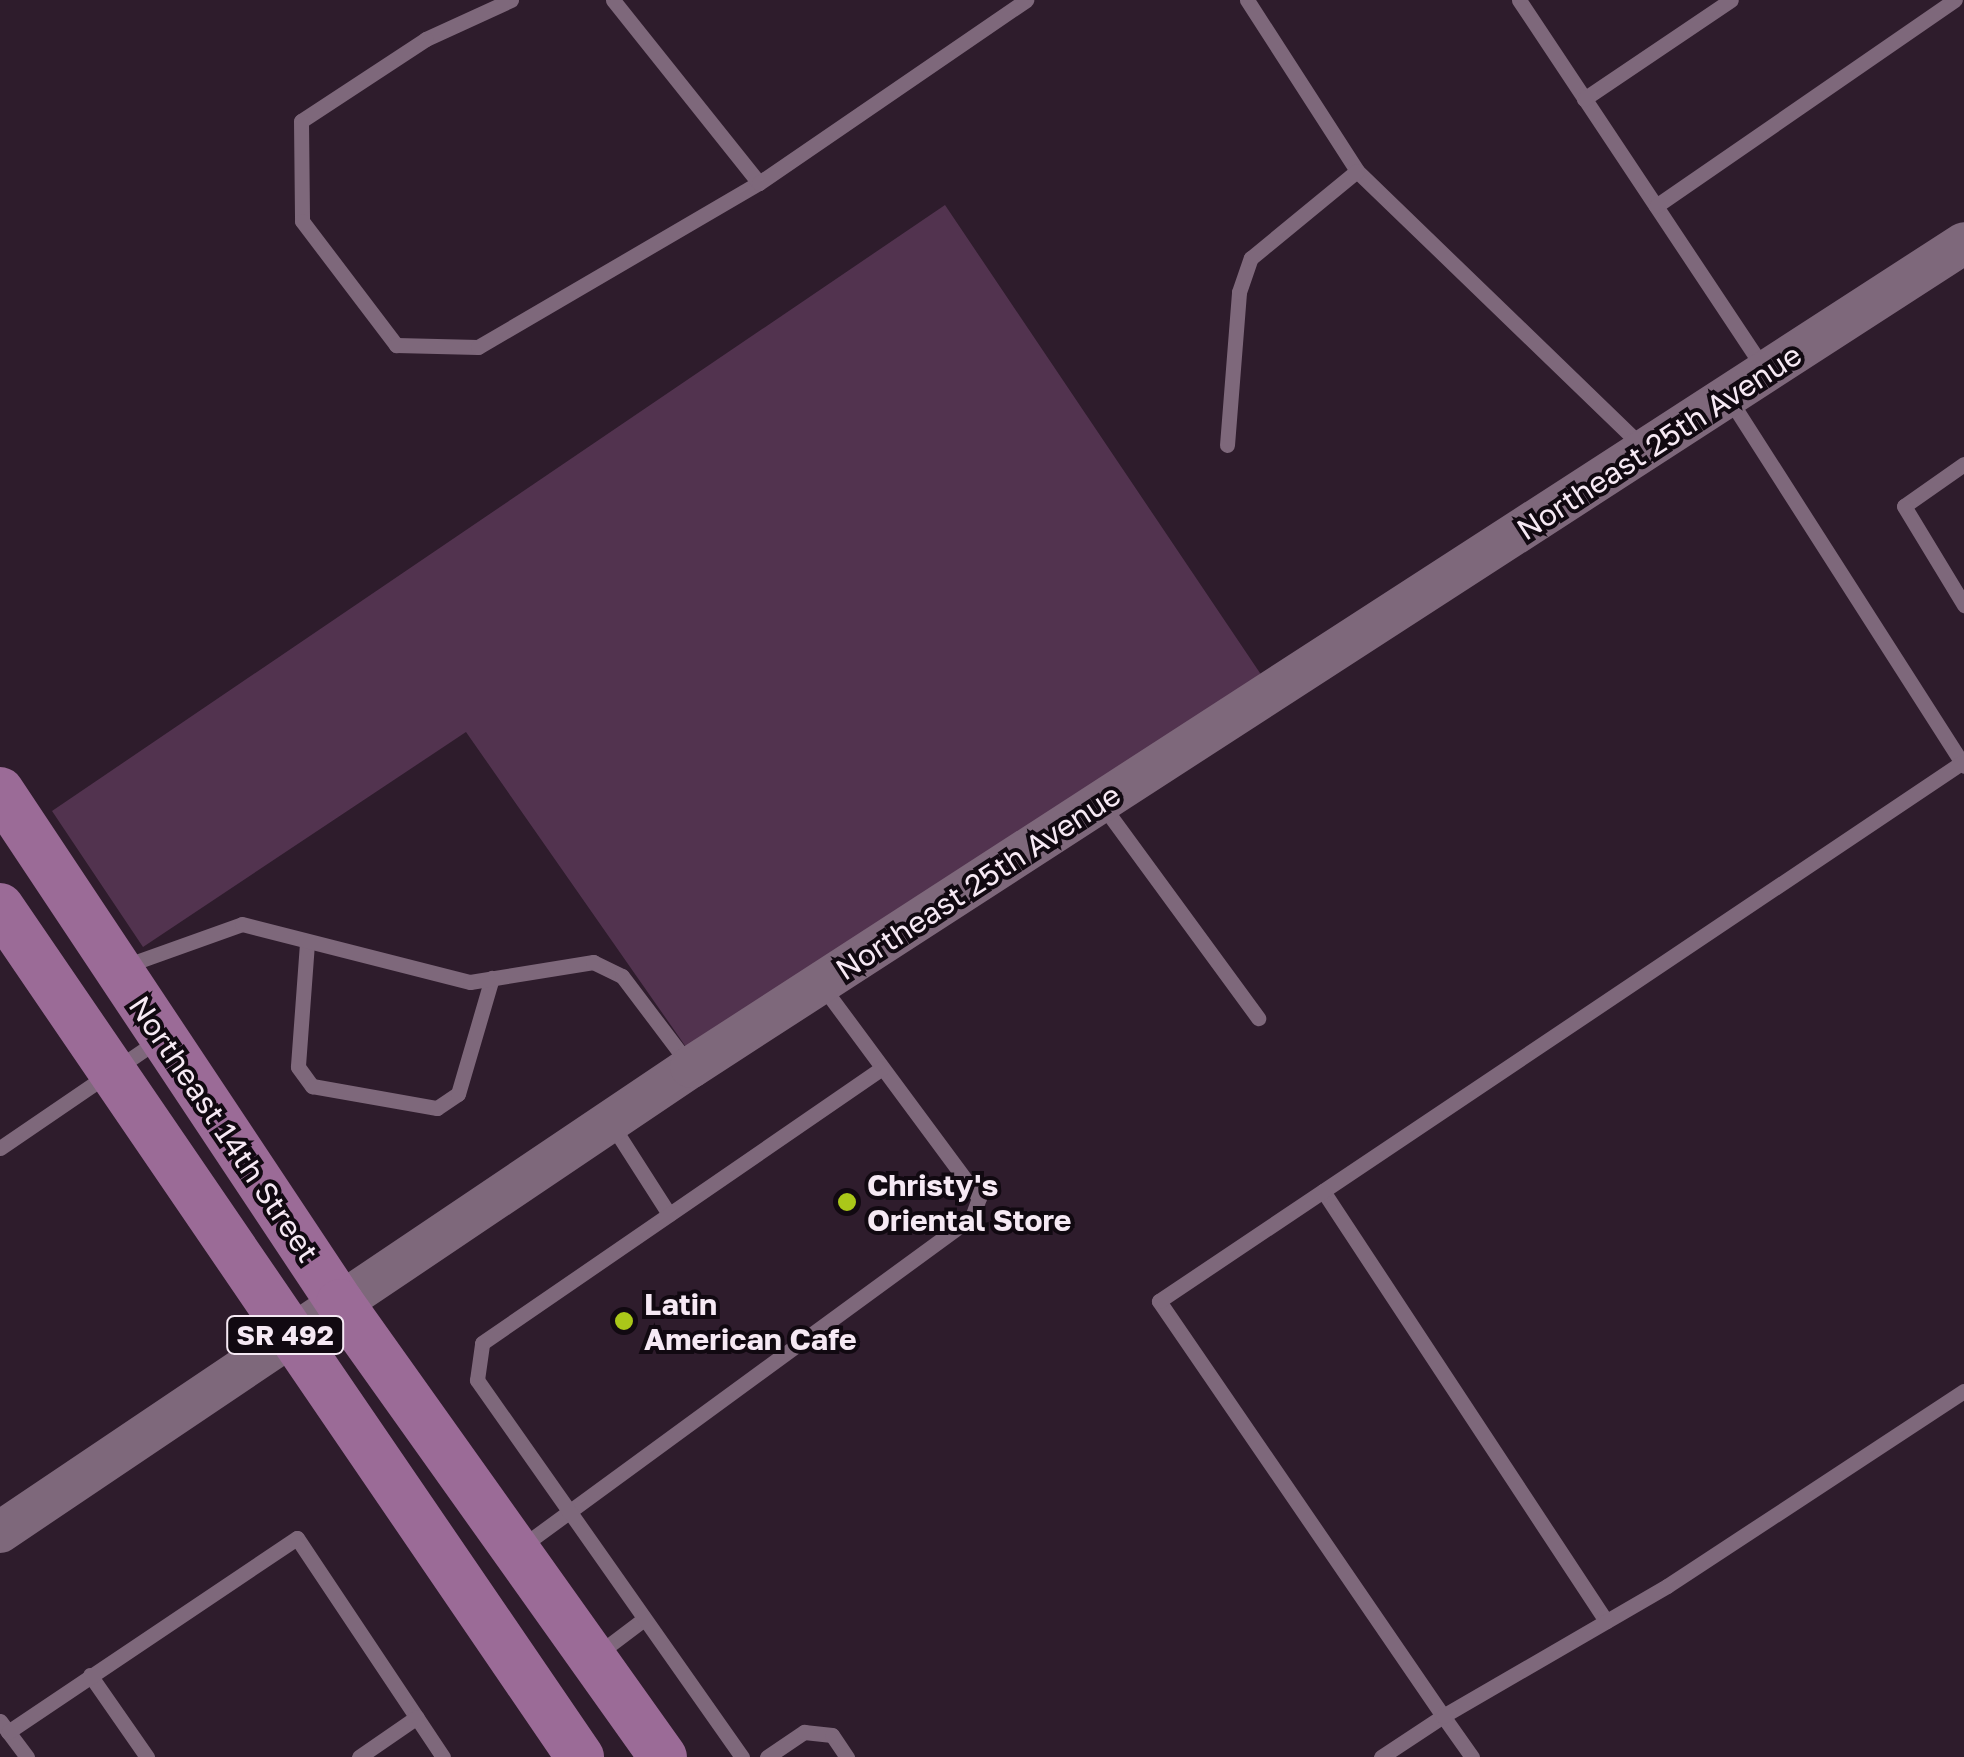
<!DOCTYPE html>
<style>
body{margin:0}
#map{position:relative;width:1964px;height:1757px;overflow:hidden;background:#2e1c2c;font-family:"Golos Text",sans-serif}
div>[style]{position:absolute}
.green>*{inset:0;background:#52334f}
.lane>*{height:15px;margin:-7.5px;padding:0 7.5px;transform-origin:7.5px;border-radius:7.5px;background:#7e687b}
.secondary>*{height:42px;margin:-21px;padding:0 21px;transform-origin:21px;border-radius:21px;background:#7e687b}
.primary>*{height:48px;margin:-24px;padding:0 24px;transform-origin:24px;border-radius:24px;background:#9b6b97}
.dots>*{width:28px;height:28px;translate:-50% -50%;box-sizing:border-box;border:5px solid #110911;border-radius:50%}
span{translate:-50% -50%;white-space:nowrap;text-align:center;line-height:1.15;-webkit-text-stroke:8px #110911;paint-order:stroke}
.shield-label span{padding:2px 8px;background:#110911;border:2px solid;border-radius:8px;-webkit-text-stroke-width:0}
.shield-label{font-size:28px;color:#f6e9f4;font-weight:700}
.street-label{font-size:30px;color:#f6e9f4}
.poi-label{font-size:30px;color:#f6e9f4;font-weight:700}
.left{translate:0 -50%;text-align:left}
</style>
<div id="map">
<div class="green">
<div style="clip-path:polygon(945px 205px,1262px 676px,686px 1047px,466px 732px,143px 947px,52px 811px)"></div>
</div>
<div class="lane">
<div style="left:511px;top:0;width:94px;rotate:155.4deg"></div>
<div style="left:426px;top:39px;width:149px;rotate:146.7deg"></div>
<div style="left:301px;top:121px;width:100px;rotate:89.4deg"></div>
<div style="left:302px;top:221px;width:156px;rotate:52.8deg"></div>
<div style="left:396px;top:345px;width:82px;rotate:1.4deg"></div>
<div style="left:478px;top:347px;width:325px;rotate:-30.3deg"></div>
<div style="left:759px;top:183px;width:234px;rotate:-128.6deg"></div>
<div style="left:1247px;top:0;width:203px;rotate:57.2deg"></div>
<div style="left:1357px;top:171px;width:397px;rotate:44deg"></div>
<div style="left:1519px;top:0;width:443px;rotate:56.4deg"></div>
<div style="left:1584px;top:99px;width:177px;rotate:-34deg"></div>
<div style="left:759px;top:183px;width:324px;rotate:-34.4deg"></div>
<div style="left:1656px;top:206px;width:363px;rotate:-34.6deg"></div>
<div style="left:1730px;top:400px;width:434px;rotate:57.4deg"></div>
<div style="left:1227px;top:445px;width:153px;rotate:-85.5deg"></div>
<div style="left:1239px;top:292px;width:36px;rotate:-71deg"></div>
<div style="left:1251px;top:258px;width:137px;rotate:-39.4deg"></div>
<div style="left:1964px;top:464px;width:73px;rotate:145deg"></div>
<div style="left:1904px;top:506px;width:116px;rotate:58.8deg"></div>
<div style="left:1103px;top:806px;width:263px;rotate:53.8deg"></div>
<div style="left:307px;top:943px;width:124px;rotate:94.2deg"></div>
<div style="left:298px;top:1067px;width:24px;rotate:54deg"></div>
<div style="left:312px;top:1086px;width:127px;rotate:10deg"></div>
<div style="left:437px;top:1108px;width:25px;rotate:-34deg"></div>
<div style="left:458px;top:1094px;width:121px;rotate:-73.7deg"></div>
<div style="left:122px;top:967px;width:127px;rotate:-19.7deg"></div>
<div style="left:242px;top:924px;width:235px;rotate:14.3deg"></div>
<div style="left:470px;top:982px;width:125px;rotate:-9.2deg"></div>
<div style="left:593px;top:962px;width:32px;rotate:26deg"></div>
<div style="left:622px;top:976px;width:113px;rotate:52.9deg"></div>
<div style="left:612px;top:1125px;width:106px;rotate:57.4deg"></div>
<div style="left:0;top:1148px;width:194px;rotate:-34.3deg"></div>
<div style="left:1323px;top:1191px;width:515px;rotate:56.65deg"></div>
<div style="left:521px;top:1547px;width:559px;rotate:-36.19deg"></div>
<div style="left:972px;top:1217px;width:20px;rotate:-70deg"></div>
<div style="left:979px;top:1198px;width:262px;rotate:-126.5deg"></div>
<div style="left:595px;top:1656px;width:61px;rotate:-37.1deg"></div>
<div style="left:90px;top:1675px;width:100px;rotate:55.2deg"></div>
<div style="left:0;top:1721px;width:45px;rotate:53.1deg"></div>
<div style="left:8px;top:1732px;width:348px;rotate:-33.9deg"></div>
<div style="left:297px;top:1538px;width:263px;rotate:56.3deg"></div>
<div style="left:359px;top:1757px;width:70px;rotate:-34.6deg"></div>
<div style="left:742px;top:1757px;width:461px;rotate:-125.1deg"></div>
<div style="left:477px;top:1380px;width:37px;rotate:-82deg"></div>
<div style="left:482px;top:1343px;width:485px;rotate:-34.5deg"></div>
<div style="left:767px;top:1757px;width:45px;rotate:-34deg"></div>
<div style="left:804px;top:1732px;width:28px;rotate:6deg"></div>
<div style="left:832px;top:1735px;width:27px;rotate:56deg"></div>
<div style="left:1381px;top:1757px;width:74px;rotate:-33.5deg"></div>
<div style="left:1443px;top:1716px;width:503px;rotate:-124.39deg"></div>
<div style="left:1159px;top:1301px;width:969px;rotate:-33.85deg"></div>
<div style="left:1472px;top:1757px;width:50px;rotate:-125.3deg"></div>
<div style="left:1443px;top:1716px;width:259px;rotate:-30.1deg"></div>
<div style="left:1667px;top:1586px;width:355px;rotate:-33.3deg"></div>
</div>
<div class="secondary">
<div style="left:0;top:1532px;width:833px;rotate:-33.94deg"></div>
<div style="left:691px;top:1067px;width:1516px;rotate:-32.91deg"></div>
</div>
<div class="primary">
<div style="left:0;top:791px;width:615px;rotate:56.41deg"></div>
<div style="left:340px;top:1303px;width:557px;rotate:54.57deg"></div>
<div style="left:0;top:907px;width:1029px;rotate:55.69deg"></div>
</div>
<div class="dots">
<div style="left:847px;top:1202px;background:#aac719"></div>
<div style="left:624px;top:1321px;background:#aac719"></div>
</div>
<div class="shield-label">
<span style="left:285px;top:1335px">SR 492</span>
</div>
<div class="street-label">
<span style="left:1659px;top:442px;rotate:-33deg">Northeast 25th Avenue</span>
<span style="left:978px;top:882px;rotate:-33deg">Northeast 25th Avenue</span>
<span style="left:224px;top:1129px;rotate:56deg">Northeast 14th Street</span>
</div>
<div class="poi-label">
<span class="left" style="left:867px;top:1202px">Christy's<br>Oriental Store</span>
<span class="left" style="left:644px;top:1321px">Latin<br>American Cafe</span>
</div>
</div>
